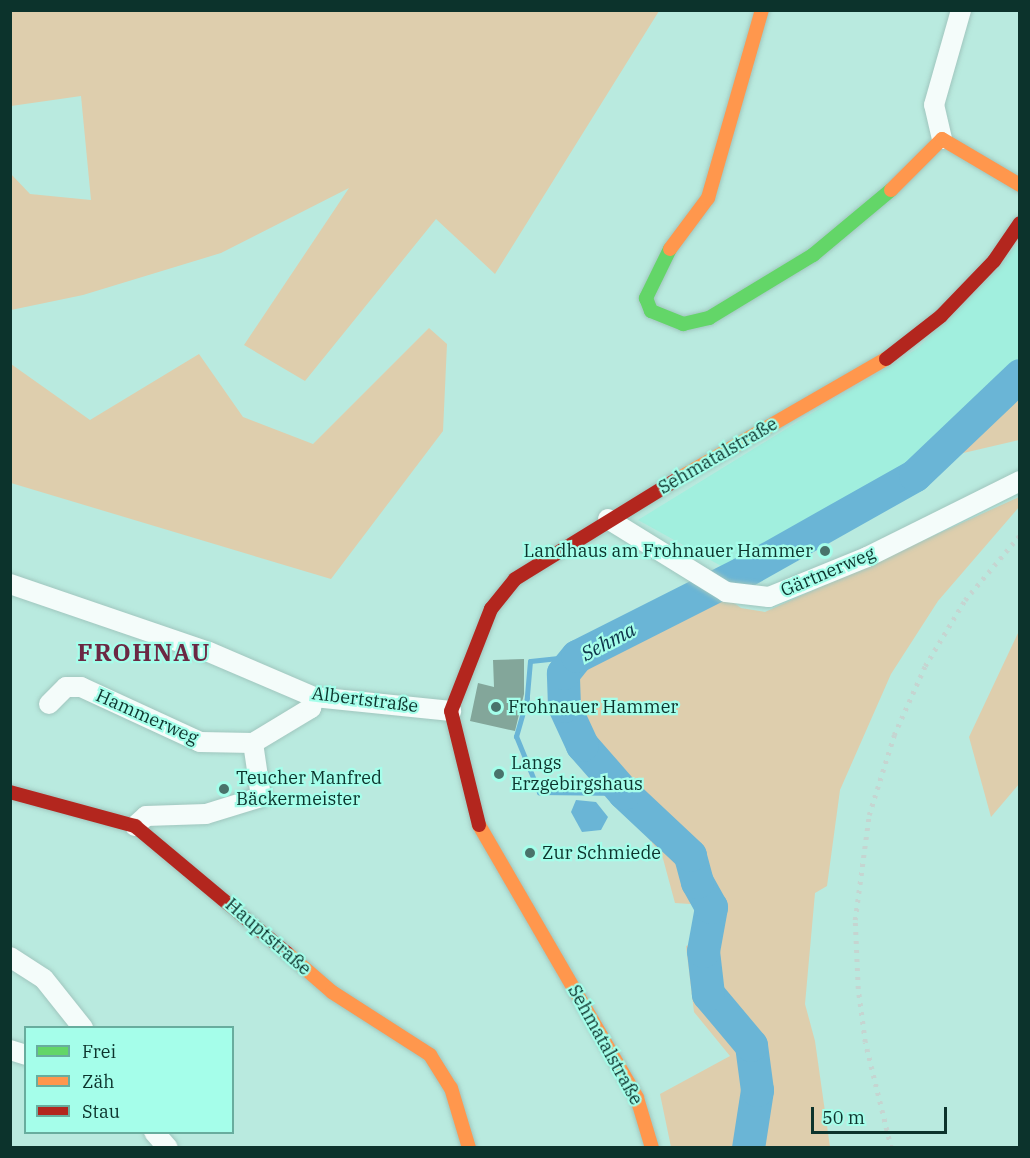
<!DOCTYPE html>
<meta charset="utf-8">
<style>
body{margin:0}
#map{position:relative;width:1030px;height:1158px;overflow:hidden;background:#b9eadf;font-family:"IBM Plex Serif",serif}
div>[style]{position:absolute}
.built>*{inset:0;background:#a1efde}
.green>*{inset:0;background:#decead}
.water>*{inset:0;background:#6ab5d6}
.stream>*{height:5px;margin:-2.5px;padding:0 2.5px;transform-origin:2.5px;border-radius:2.5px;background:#6ab5d6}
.river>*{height:33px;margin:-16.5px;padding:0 16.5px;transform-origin:16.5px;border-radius:16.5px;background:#6ab5d6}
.building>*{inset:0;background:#83a69a}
.roads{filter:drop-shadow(0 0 2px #a0c6be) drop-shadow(0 0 2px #a0c6be)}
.street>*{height:20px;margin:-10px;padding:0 10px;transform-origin:10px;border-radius:10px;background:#f4fcfa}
.fast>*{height:14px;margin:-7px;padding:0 7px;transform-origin:7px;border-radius:7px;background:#63d668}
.slow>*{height:14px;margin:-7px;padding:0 7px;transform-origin:7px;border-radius:7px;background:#ff974d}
.jam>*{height:14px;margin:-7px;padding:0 7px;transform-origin:7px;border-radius:7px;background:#b3261e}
.rail>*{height:4.5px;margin-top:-2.25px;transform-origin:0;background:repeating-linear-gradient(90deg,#c5d5d1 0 3px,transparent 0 9px)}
.dots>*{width:16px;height:16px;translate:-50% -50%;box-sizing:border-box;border:3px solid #a5feea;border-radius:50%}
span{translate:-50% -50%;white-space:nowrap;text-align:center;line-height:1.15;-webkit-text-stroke:4.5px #a5feea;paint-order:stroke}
.street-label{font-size:18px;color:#0c332c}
.poi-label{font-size:18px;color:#0c332c}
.right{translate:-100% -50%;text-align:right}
.left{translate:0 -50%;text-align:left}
.water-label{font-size:20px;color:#0d3349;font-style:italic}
.district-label{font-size:24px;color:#6b2843;font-weight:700;letter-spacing:1.5px}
.frame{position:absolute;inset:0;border:12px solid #0c332c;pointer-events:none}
.legend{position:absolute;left:24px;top:1026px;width:210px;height:108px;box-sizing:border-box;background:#a5feea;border:2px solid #68ad9e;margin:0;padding:8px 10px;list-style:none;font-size:18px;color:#0c332c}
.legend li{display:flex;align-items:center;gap:12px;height:30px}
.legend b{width:30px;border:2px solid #68ad9e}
.scale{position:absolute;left:811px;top:1107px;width:136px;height:27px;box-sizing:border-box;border:3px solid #0c332c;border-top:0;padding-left:8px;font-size:18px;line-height:21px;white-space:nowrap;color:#0c332c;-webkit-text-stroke:4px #a5feea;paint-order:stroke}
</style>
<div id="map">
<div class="built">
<div style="clip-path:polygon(1019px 243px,1019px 360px,914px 459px,723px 567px,638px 520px,918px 348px)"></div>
</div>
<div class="green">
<div style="clip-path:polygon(11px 10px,659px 10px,659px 11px,495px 274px,436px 219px,305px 381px,244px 345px,349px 188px,221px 253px,83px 295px,11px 310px,11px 174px,30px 194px,91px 200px,81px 96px,11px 106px)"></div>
<div style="clip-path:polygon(429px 328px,447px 344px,443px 431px,331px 579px,11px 483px,11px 364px,90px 420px,199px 354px,243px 417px,313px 444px)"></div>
<div style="clip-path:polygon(1019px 386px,1019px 440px,942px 458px,914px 459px)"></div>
<div style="clip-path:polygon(1019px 497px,1019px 507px,938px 601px,891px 674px,840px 790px,827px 886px,815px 893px,805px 1004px,815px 1041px,830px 1147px,671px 1147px,660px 1094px,730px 1056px,694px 1012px,686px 946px,718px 933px,720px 906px,675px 903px,662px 855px,573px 746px,555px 707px,571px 700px,583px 665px,718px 591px,741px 608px,765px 612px)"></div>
<div style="clip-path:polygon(1019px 631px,1019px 784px,991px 817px,969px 737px)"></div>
</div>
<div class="water">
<div style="clip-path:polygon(576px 800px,596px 802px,608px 817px,601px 830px,582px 832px,571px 812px)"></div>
</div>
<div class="stream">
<div style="left:577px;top:656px;width:47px;rotate:173.9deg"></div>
<div style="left:530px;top:661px;width:37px;rotate:95deg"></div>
<div style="left:527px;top:698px;width:40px;rotate:106deg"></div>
<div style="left:516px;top:736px;width:61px;rotate:67.7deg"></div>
<div style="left:539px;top:792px;width:85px;rotate:0.7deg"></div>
</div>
<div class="river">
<div style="left:748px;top:1148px;width:59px;rotate:-81.2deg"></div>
<div style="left:757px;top:1090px;width:45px;rotate:-97.6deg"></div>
<div style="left:751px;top:1045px;width:67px;rotate:-130.1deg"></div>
<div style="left:708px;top:994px;width:43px;rotate:-96.6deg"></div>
<div style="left:703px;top:951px;width:45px;rotate:-79.7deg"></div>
<div style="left:711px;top:907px;width:29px;rotate:-119deg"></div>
<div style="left:697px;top:882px;width:28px;rotate:-105deg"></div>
<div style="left:690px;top:855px;width:91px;rotate:-136.8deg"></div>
<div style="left:624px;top:793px;width:64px;rotate:-131.2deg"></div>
<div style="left:582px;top:745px;width:43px;rotate:-114.8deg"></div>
<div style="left:564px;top:706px;width:33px;rotate:-92deg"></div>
<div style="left:563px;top:673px;width:22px;rotate:-51deg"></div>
<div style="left:577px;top:656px;width:186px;rotate:-26.8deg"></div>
<div style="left:743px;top:572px;width:197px;rotate:-29.4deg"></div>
<div style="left:915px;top:475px;width:145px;rotate:-43.6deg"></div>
</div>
<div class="building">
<div style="clip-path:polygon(524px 659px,524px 694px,515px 731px,470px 721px,478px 683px,494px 687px,493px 660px)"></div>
</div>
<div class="roads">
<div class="street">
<div style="left:942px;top:139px;width:35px;rotate:-103deg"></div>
<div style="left:934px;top:105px;width:99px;rotate:-74.1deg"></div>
<div style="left:608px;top:519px;width:139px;rotate:31.7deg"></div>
<div style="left:726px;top:592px;width:43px;rotate:6.6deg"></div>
<div style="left:769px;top:597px;width:106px;rotate:-22.2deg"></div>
<div style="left:867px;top:557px;width:171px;rotate:-26.4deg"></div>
<div style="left:10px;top:584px;width:210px;rotate:18.9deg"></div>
<div style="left:209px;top:652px;width:114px;rotate:23.2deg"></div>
<div style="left:314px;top:697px;width:138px;rotate:5.8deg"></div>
<div style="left:49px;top:704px;width:24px;rotate:-45deg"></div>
<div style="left:66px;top:687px;width:15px"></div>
<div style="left:81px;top:687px;width:131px;rotate:24.8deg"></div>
<div style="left:200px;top:742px;width:53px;rotate:1.1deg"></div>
<div style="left:135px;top:826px;width:15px;rotate:-42deg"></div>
<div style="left:146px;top:816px;width:60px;rotate:-1.9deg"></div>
<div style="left:206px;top:814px;width:58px;rotate:-17.2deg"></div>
<div style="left:261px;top:797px;width:55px;rotate:-98.4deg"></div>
<div style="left:253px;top:743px;width:68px;rotate:-31.1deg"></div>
<div style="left:311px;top:708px;width:11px;rotate:-75deg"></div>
<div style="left:10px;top:957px;width:40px;rotate:32.9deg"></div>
<div style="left:44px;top:979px;width:63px;rotate:51.5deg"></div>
<div style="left:10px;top:1050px;width:17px;rotate:17deg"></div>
<div style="left:154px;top:1132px;width:21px;rotate:49deg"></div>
</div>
<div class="fast">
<div style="left:670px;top:249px;width:55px;rotate:116.1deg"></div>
<div style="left:646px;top:298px;width:14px;rotate:69deg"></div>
<div style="left:651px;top:311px;width:35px;rotate:22deg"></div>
<div style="left:683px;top:324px;width:27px;rotate:-13deg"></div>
<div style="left:709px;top:318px;width:122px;rotate:-31.2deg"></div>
<div style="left:813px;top:255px;width:102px;rotate:-39.8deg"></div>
</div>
<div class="slow">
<div style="left:891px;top:190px;width:72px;rotate:-45deg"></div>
<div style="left:942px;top:139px;width:91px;rotate:30.5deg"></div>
<div style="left:670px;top:249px;width:64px;rotate:-53.3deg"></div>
<div style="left:708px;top:198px;width:196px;rotate:-74deg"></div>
<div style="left:676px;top:480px;width:242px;rotate:-30deg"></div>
<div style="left:479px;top:825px;width:315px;rotate:59.9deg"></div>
<div style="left:637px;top:1098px;width:52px;rotate:73.3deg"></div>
<div style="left:287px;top:953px;width:60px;rotate:40.9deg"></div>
<div style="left:332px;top:992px;width:117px;rotate:32.7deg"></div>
<div style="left:430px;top:1055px;width:39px;rotate:58deg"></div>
<div style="left:451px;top:1088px;width:63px;rotate:73.3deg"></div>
</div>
<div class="jam">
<div style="left:886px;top:359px;width:70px;rotate:-38deg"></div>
<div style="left:941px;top:316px;width:76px;rotate:-46.1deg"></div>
<div style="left:994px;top:261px;width:46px;rotate:-55.6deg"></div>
<div style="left:10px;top:792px;width:130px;rotate:15.2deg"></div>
<div style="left:135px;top:826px;width:198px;rotate:39.9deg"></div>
<div style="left:479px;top:825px;width:117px;rotate:-103.8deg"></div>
<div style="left:451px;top:711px;width:110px;rotate:-68.6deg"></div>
<div style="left:491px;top:609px;width:38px;rotate:-51deg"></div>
<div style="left:515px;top:579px;width:189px;rotate:-31.6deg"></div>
</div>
</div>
<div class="rail">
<div style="left:891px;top:1148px;width:109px;rotate:-103.8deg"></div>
<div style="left:865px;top:1042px;width:53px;rotate:-97.5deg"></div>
<div style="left:858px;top:989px;width:69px;rotate:-92.5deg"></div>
<div style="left:855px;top:920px;width:106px;rotate:-82.4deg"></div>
<div style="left:869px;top:815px;width:84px;rotate:-72.6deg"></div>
<div style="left:894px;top:735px;width:76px;rotate:-65.8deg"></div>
<div style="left:925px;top:666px;width:77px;rotate:-58.8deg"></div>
<div style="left:965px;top:600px;width:85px;rotate:-49.8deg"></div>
</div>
<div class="dots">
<div style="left:825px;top:551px;background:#49736b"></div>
<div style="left:496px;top:707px;background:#49736b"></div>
<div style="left:499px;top:774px;background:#49736b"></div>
<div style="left:224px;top:789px;background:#49736b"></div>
<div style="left:530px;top:853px;background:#49736b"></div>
</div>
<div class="street-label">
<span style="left:718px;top:456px;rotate:-30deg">Sehmatalstraße</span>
<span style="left:828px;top:572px;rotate:-23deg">Gärtnerweg</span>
<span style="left:365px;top:700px;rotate:7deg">Albertstraße</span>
<span style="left:147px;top:717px;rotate:24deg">Hammerweg</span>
<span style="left:268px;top:937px;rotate:41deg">Hauptstraße</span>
<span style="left:605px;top:1045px;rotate:61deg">Sehmatalstraße</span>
</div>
<div class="poi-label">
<span class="right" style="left:813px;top:551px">Landhaus am Frohnauer Hammer</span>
<span class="left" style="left:508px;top:707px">Frohnauer Hammer</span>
<span class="left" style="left:511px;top:774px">Langs<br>Erzgebirgshaus</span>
<span class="left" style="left:236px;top:789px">Teucher Manfred<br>Bäckermeister</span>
<span class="left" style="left:542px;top:853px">Zur Schmiede</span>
</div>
<div class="water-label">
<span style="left:608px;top:641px;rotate:-28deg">Sehma</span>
</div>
<div class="district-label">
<span style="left:144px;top:653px">FROHNAU</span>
</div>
<div class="frame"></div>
<ul class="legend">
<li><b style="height:8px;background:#63d668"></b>Frei</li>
<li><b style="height:8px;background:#ff974d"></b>Zäh</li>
<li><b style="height:8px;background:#b3261e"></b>Stau</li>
</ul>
<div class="scale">50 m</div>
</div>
